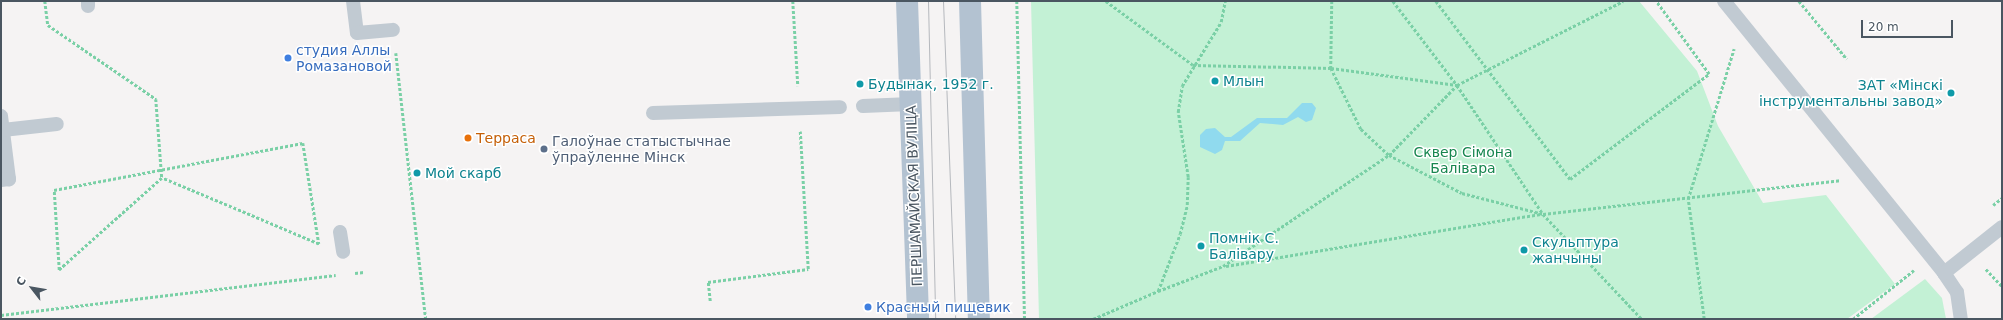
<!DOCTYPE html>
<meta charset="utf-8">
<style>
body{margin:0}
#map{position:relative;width:2003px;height:320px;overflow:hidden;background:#f5f3f3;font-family:"DejaVu Sans",sans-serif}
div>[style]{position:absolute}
.green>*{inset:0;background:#c3f1d5}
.water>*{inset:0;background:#90daee}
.path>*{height:2.5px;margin-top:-1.25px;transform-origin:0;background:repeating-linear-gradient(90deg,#7ad0a6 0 3px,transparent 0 5px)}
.service>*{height:14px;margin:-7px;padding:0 7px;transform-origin:7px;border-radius:7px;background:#c1cad2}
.primary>*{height:22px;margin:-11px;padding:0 11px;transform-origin:11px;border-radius:11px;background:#b3c2d1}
.tram>*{height:1px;margin:-0.5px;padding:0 0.5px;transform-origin:0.5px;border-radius:0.5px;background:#b5b8bd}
.dots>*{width:11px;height:11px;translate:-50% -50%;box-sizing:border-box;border:2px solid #fff;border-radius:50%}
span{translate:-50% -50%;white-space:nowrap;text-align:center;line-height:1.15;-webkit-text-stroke:3px #fff;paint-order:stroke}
.shop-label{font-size:14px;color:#366cbe}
.left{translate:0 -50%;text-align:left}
.culture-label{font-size:14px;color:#0d838f}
.right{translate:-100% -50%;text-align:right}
.food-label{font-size:14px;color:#c56008}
.service-label{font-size:14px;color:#4e5e75}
.park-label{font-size:14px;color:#17864f}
.street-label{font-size:14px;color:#4a5661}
.frame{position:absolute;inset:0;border:2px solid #4a5661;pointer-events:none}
.north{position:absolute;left:12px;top:268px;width:40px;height:40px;-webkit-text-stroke:3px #fff;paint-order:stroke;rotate:301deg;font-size:11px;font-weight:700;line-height:16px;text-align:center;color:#4a5661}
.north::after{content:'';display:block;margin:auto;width:14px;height:18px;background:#4a5661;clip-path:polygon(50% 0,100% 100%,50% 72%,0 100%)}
.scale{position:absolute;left:1861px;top:20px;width:92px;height:18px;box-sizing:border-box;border:2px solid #4a5661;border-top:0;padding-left:5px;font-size:12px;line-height:14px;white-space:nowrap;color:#4a5661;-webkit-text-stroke:3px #fff;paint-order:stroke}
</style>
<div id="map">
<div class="green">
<div style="clip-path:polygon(1031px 1px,1639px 1px,1697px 71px,1718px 126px,1763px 203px,1826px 195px,1895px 284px,1847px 319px,1039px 319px)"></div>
<div style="clip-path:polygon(1925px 279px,1942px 298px,1946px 319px,1871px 319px)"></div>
</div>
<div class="water">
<div style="clip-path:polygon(1302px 103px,1312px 103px,1316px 108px,1312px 120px,1306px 122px,1298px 117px,1283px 125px,1260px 123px,1240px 141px,1225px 141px,1222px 150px,1215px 154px,1200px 147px,1200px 135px,1206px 129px,1215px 128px,1225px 137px,1231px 137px,1257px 118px,1287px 118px)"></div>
</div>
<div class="path">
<div style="left:45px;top:1px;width:24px;rotate:83deg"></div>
<div style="left:48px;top:25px;width:131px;rotate:34.4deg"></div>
<div style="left:156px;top:99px;width:79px;rotate:85.7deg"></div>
<div style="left:793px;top:1px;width:85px;rotate:86.6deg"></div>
<div style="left:1017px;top:1px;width:318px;rotate:88.6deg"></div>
<div style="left:1106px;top:1px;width:108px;rotate:36.3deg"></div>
<div style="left:1193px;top:65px;width:138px;rotate:1.2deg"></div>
<div style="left:1331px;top:68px;width:127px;rotate:7.7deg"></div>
<div style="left:1332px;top:1px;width:67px;rotate:90.9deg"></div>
<div style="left:1331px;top:68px;width:68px;rotate:63.8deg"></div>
<div style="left:1361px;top:129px;width:38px;rotate:43deg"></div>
<div style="left:1389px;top:155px;width:82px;rotate:27.5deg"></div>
<div style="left:1462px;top:193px;width:84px;rotate:14.5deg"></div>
<div style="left:1543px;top:214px;width:299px;rotate:-6.5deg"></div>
<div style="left:1393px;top:1px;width:106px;rotate:52.7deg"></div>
<div style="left:1457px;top:85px;width:155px;rotate:56.3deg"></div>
<div style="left:1543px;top:214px;width:144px;rotate:46.7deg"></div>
<div style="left:1436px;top:1px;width:223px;rotate:53deg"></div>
<div style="left:1570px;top:179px;width:174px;rotate:-37.1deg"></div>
<div style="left:1709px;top:74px;width:90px;rotate:-126deg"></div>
<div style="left:1799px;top:1px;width:75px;rotate:50.4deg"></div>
<div style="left:396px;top:53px;width:268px;rotate:83.6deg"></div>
<div style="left:303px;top:143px;width:102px;rotate:81deg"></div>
<div style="left:319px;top:244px;width:170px;rotate:-157.2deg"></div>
<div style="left:162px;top:178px;width:138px;rotate:138.2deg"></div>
<div style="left:59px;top:270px;width:80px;rotate:-93.6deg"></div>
<div style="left:54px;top:190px;width:253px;rotate:-10.7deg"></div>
<div style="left:1993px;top:205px;width:11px;rotate:-38deg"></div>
<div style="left:1226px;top:266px;width:319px;rotate:-9.4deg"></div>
<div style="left:1986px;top:269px;width:23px;rotate:47deg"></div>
<div style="left:355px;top:273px;width:9px;rotate:-6deg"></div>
<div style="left:1158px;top:291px;width:70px;rotate:-21deg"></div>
<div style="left:1223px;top:266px;width:200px;rotate:-33.8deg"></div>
<div style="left:1389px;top:155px;width:98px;rotate:-45.8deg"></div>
<div style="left:1457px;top:85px;width:186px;rotate:-26.8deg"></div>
<div style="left:710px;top:301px;width:19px;rotate:-96deg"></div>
<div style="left:708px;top:282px;width:101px;rotate:-7.4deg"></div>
<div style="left:808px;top:269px;width:138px;rotate:-93.3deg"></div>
<div style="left:1px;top:315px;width:337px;rotate:-6.8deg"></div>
<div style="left:1093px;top:319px;width:71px;rotate:-23.3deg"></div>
<div style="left:1158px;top:291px;width:61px;rotate:-68.9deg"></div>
<div style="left:1180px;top:234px;width:30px;rotate:-76deg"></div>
<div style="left:1187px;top:205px;width:28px;rotate:-88deg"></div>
<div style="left:1188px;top:177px;width:66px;rotate:-98.7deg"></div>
<div style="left:1178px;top:112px;width:26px;rotate:-81deg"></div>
<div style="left:1182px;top:86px;width:75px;rotate:-58.6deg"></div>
<div style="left:1221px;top:22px;width:21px;rotate:-79deg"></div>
<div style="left:1704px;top:319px;width:121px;rotate:-97.6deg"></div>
<div style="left:1688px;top:199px;width:157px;rotate:-73deg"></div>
<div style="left:1853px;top:319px;width:78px;rotate:-38.8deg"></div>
</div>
<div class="service">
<div style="left:88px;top:1px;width:5px;rotate:90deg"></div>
<div style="left:353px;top:1px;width:32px;rotate:83deg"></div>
<div style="left:357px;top:33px;width:36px;rotate:-5deg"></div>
<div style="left:1724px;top:1px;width:350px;rotate:51deg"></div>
<div style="left:1944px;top:273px;width:23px;rotate:56deg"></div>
<div style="left:1957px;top:292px;width:27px;rotate:82deg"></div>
<div style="left:863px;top:106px;width:48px;rotate:-2.4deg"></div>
<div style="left:653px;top:113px;width:187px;rotate:-1.8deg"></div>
<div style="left:1px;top:116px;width:64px;rotate:82.8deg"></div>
<div style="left:9px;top:179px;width:8px;rotate:173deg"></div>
<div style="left:3px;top:130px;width:54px;rotate:-6.3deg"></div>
<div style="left:340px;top:232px;width:20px;rotate:81deg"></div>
<div style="left:1944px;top:273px;width:74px;rotate:-38.4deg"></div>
</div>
<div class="primary">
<div style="left:907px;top:1px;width:318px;rotate:88deg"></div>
<div style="left:970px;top:1px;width:318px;rotate:88.4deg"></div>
</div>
<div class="tram">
<div style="left:928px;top:1px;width:318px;rotate:88.7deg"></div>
<div style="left:943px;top:1px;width:318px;rotate:87.8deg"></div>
</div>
<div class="dots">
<div style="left:288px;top:58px;background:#3f7fe0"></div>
<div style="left:1215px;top:81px;background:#0f9aa8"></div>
<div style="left:860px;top:84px;background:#0f9aa8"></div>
<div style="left:1951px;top:93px;background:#0f9aa8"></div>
<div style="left:468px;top:138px;background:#e8710a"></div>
<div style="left:544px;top:149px;background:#5c6f8a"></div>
<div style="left:417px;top:173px;background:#0f9aa8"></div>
<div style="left:1201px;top:246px;background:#0f9aa8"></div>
<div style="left:1524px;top:250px;background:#0f9aa8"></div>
<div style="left:868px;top:307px;background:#3f7fe0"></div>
</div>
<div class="shop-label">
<span class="left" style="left:296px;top:58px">студия Аллы<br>Ромазановой</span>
<span class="left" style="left:876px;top:307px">Красный пищевик</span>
</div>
<div class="culture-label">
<span class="left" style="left:1223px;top:81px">Млын</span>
<span class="left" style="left:868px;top:84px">Будынак, 1952 г.</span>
<span class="right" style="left:1943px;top:93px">ЗАТ «Мінскі<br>інструментальны завод»</span>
<span class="left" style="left:425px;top:173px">Мой скарб</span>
<span class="left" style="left:1209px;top:246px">Помнік С.<br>Балівару</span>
<span class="left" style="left:1532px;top:250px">Скульптура<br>жанчыны</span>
</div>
<div class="food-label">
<span class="left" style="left:476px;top:138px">Терраса</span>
</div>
<div class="service-label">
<span class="left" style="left:552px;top:149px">Галоўнае статыстычнае<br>ўпраўленне Мінск</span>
</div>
<div class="park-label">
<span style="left:1463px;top:160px">Сквер Сімона<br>Балівара</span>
</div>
<div class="street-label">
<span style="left:914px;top:196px;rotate:-92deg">ПЕРШАМАЙСКАЯ ВУЛІЦА</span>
</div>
<div class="frame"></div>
<div class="north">С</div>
<div class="scale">20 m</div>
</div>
